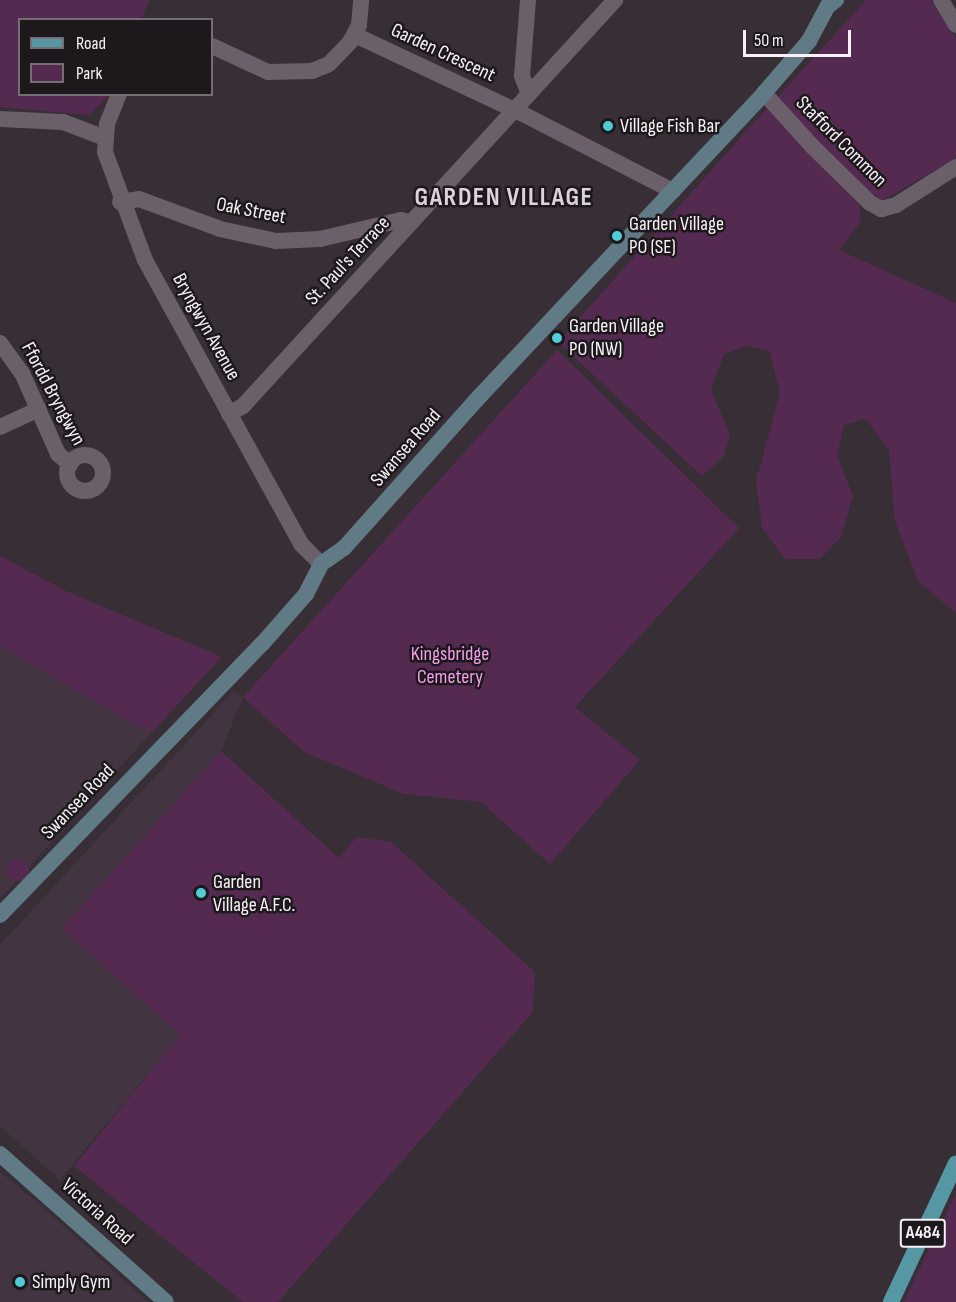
<!DOCTYPE html>
<style>
body{margin:0}
#map{position:relative;width:956px;height:1302px;overflow:hidden;background:#382e36;font-family:"Sofia Sans Condensed",sans-serif}
div>[style]{position:absolute}
.built>*{inset:0;background:#433441}
.green>*{inset:0;background:#542a50}
.round{border-radius:50%}
.minor>*{height:16px;margin:-8px;padding:0 8px;transform-origin:8px;border-radius:8px;background:#6b5f69}
.minor>.ring{margin:-8px;padding:0;box-sizing:content-box;background:none;border:16px solid #6b5f69;border-radius:50%}
.secondary>*{height:16px;margin:-8px;padding:0 8px;transform-origin:8px;border-radius:8px;background:#607b86}
.primary>*{height:16px;margin:-8px;padding:0 8px;transform-origin:8px;border-radius:8px;background:#5697a4}
.dots>*{width:16px;height:16px;translate:-50% -50%;box-sizing:border-box;border:3px solid #1c181b;border-radius:50%}
span{translate:-50% -50%;white-space:nowrap;text-align:center;line-height:1.15;-webkit-text-stroke:5px #1c181b;paint-order:stroke}
.shield-label span{padding:2px 4px;background:#1c181b;border:2px solid;border-radius:4px;-webkit-text-stroke-width:0}
.shield-label{font-size:18px;color:#f8f1f7;font-weight:700}
.street-label{font-size:20px;color:#f8f1f7}
.poi-label{font-size:20px;color:#f8f1f7}
.left{translate:0 -50%;text-align:left}
.park-label{font-size:20px;color:#f59feb}
.district-label{font-size:26px;color:#dfd2dd;font-weight:700;letter-spacing:1.5px}
.legend{position:absolute;left:18px;top:18px;width:195px;height:78px;box-sizing:border-box;background:#1c181b;border:2px solid #746f73;margin:0;padding:8px 10px;list-style:none;font-size:18px;color:#f8f1f7}
.legend li{display:flex;align-items:center;gap:12px;height:30px}
.legend b{width:30px;border:2px solid #746f73}
.scale{position:absolute;left:743px;top:30px;width:108px;height:27px;box-sizing:border-box;border:3px solid #f8f1f7;border-top:0;padding-left:8px;font-size:18px;line-height:21px;white-space:nowrap;color:#f8f1f7;-webkit-text-stroke:4px #1c181b;paint-order:stroke}
</style>
<div id="map">
<div class="built">
<div style="clip-path:polygon(0 646px,153px 731px,0 899px)"></div>
<div style="clip-path:polygon(234px 691px,243px 697px,221px 751px,62px 928px,180px 1035px,60px 1180px,0 1126px,0 945px)"></div>
<div style="clip-path:polygon(0 1172px,37px 1202px,148px 1302px,0 1302px)"></div>
</div>
<div class="green">
<div style="clip-path:polygon(0 0,150px 0,141px 19px,20px 20px,20px 94px,110px 95px,89px 115px,0 107px)"></div>
<div style="clip-path:polygon(866px 0,931px 0,956px 39px,956px 158px,883px 200px,872px 199px,775px 100px)"></div>
<div style="clip-path:polygon(768px 107px,860px 205px,861px 221px,839px 250px,956px 303px,956px 613px,918px 581px,895px 521px,889px 450px,866px 419px,844px 425px,837px 456px,853px 496px,841px 537px,820px 559px,785px 559px,762px 528px,756px 481px,780px 393px,769px 350px,747px 346px,724px 354px,711px 390px,730px 435px,724px 456px,702px 476px,558px 342px)"></div>
<div style="clip-path:polygon(557px 350px,739px 528px,575px 707px,640px 760px,550px 864px,481px 802px,404px 794px,304px 752px,243px 697px)"></div>
<div style="clip-path:polygon(0 556px,66px 591px,222px 657px,153px 731px,139px 727px,0 646px)"></div>
<div style="clip-path:polygon(221px 751px,339px 858px,357px 837px,391px 842px,535px 972px,533px 1012px,278px 1302px,243px 1302px,74px 1166px,180px 1035px,62px 928px)"></div>
<div class="round" style="left:7px;top:859px;width:22px;height:22px"></div>
<div style="clip-path:polygon(956px 1193px,956px 1302px,904px 1302px,907px 1295px)"></div>
</div>
<div class="minor">
<div style="left:528px;top:0;width:76px;rotate:94.5deg"></div>
<div style="left:522px;top:76px;width:17px;rotate:69deg"></div>
<div style="left:941px;top:0;width:29px;rotate:59deg"></div>
<div style="left:355px;top:35px;width:183px;rotate:25.2deg"></div>
<div style="left:521px;top:113px;width:171px;rotate:27.2deg"></div>
<div style="left:212px;top:46px;width:62px;rotate:24.9deg"></div>
<div style="left:268px;top:72px;width:44px;rotate:-1.3deg"></div>
<div style="left:312px;top:71px;width:18px;rotate:-22deg"></div>
<div style="left:329px;top:64px;width:30px;rotate:-46deg"></div>
<div style="left:350px;top:42px;width:19px;rotate:-62deg"></div>
<div style="left:359px;top:25px;width:25px;rotate:-85deg"></div>
<div style="left:764px;top:93px;width:72px;rotate:47.8deg"></div>
<div style="left:812px;top:146px;width:81px;rotate:44.5deg"></div>
<div style="left:870px;top:203px;width:13px;rotate:29deg"></div>
<div style="left:881px;top:209px;width:16px;rotate:-15deg"></div>
<div style="left:896px;top:205px;width:71px;rotate:-32.3deg"></div>
<div style="left:119px;top:94px;width:32px;rotate:112deg"></div>
<div style="left:107px;top:124px;width:28px;rotate:94deg"></div>
<div style="left:105px;top:152px;width:115px;rotate:69.7deg"></div>
<div style="left:145px;top:260px;width:324px;rotate:61.2deg"></div>
<div style="left:301px;top:544px;width:28px;rotate:45deg"></div>
<div style="left:0;top:119px;width:63px;rotate:2.7deg"></div>
<div style="left:63px;top:122px;width:45px;rotate:20.9deg"></div>
<div style="left:120px;top:202px;width:19px;rotate:-9deg"></div>
<div style="left:139px;top:199px;width:86px;rotate:20.3deg"></div>
<div style="left:220px;top:229px;width:57px;rotate:12.1deg"></div>
<div style="left:276px;top:241px;width:44px;rotate:-2.6deg"></div>
<div style="left:320px;top:239px;width:83px;rotate:-13.2deg"></div>
<div style="left:401px;top:220px;width:10px;rotate:17deg"></div>
<div style="left:0;top:343px;width:37px;rotate:54deg"></div>
<div style="left:22px;top:373px;width:89px;rotate:66deg"></div>
<div style="left:58px;top:454px;width:16px;rotate:40deg"></div>
<div style="left:229px;top:414px;width:16px;rotate:-30deg"></div>
<div style="left:243px;top:406px;width:551px;rotate:-47.5deg"></div>
<div style="left:0;top:427px;width:43px;rotate:-24.8deg"></div>
<div class="ring" style="left:67px;top:455px;width:20px;height:20px"></div>
</div>
<div class="secondary">
<div style="left:0;top:915px;width:377px;rotate:-46deg"></div>
<div style="left:262px;top:644px;width:67px;rotate:-48.7deg"></div>
<div style="left:306px;top:594px;width:34px;rotate:-63deg"></div>
<div style="left:321px;top:564px;width:28px;rotate:-35deg"></div>
<div style="left:344px;top:548px;width:203px;rotate:-48.2deg"></div>
<div style="left:479px;top:397px;width:417px;rotate:-46.8deg"></div>
<div style="left:764px;top:93px;width:69px;rotate:-49.1deg"></div>
<div style="left:809px;top:41px;width:40px;rotate:-62deg"></div>
<div style="left:828px;top:6px;width:10px;rotate:-37deg"></div>
<div style="left:0;top:1154px;width:222px;rotate:41.7deg"></div>
</div>
<div class="primary">
<div style="left:891px;top:1302px;width:153px;rotate:-64.9deg"></div>
</div>
<div class="dots">
<div style="left:608px;top:126px;background:#52cbd9"></div>
<div style="left:617px;top:236px;background:#52cbd9"></div>
<div style="left:557px;top:338px;background:#52cbd9"></div>
<div style="left:201px;top:893px;background:#52cbd9"></div>
<div style="left:20px;top:1282px;background:#52cbd9"></div>
</div>
<div class="shield-label">
<span style="left:923px;top:1233px">A484</span>
</div>
<div class="street-label">
<span style="left:443px;top:53px;rotate:25deg">Garden Crescent</span>
<span style="left:841px;top:142px;rotate:45deg">Stafford Common</span>
<span style="left:251px;top:211px;rotate:11deg">Oak Street</span>
<span style="left:348px;top:261px;rotate:-47deg">St. Paul's Terrace</span>
<span style="left:206px;top:327px;rotate:61deg">Bryngwyn Avenue</span>
<span style="left:53px;top:394px;rotate:62deg">Ffordd Bryngwyn</span>
<span style="left:406px;top:448px;rotate:-49deg">Swansea Road</span>
<span style="left:78px;top:802px;rotate:-46deg">Swansea Road</span>
<span style="left:97px;top:1212px;rotate:42deg">Victoria Road</span>
</div>
<div class="poi-label">
<span class="left" style="left:620px;top:126px">Village Fish Bar</span>
<span class="left" style="left:629px;top:236px">Garden Village<br>PO (SE)</span>
<span class="left" style="left:569px;top:338px">Garden Village<br>PO (NW)</span>
<span class="left" style="left:213px;top:894px">Garden<br>Village A.F.C.</span>
<span class="left" style="left:32px;top:1282px">Simply Gym</span>
</div>
<div class="park-label">
<span style="left:450px;top:666px">Kingsbridge<br>Cemetery</span>
</div>
<div class="district-label">
<span style="left:504px;top:198px">GARDEN VILLAGE</span>
</div>
<ul class="legend">
<li><b style="height:8px;background:#5697a4"></b>Road</li>
<li><b style="height:16px;background:#542a50"></b>Park</li>
</ul>
<div class="scale">50 m</div>
</div>
